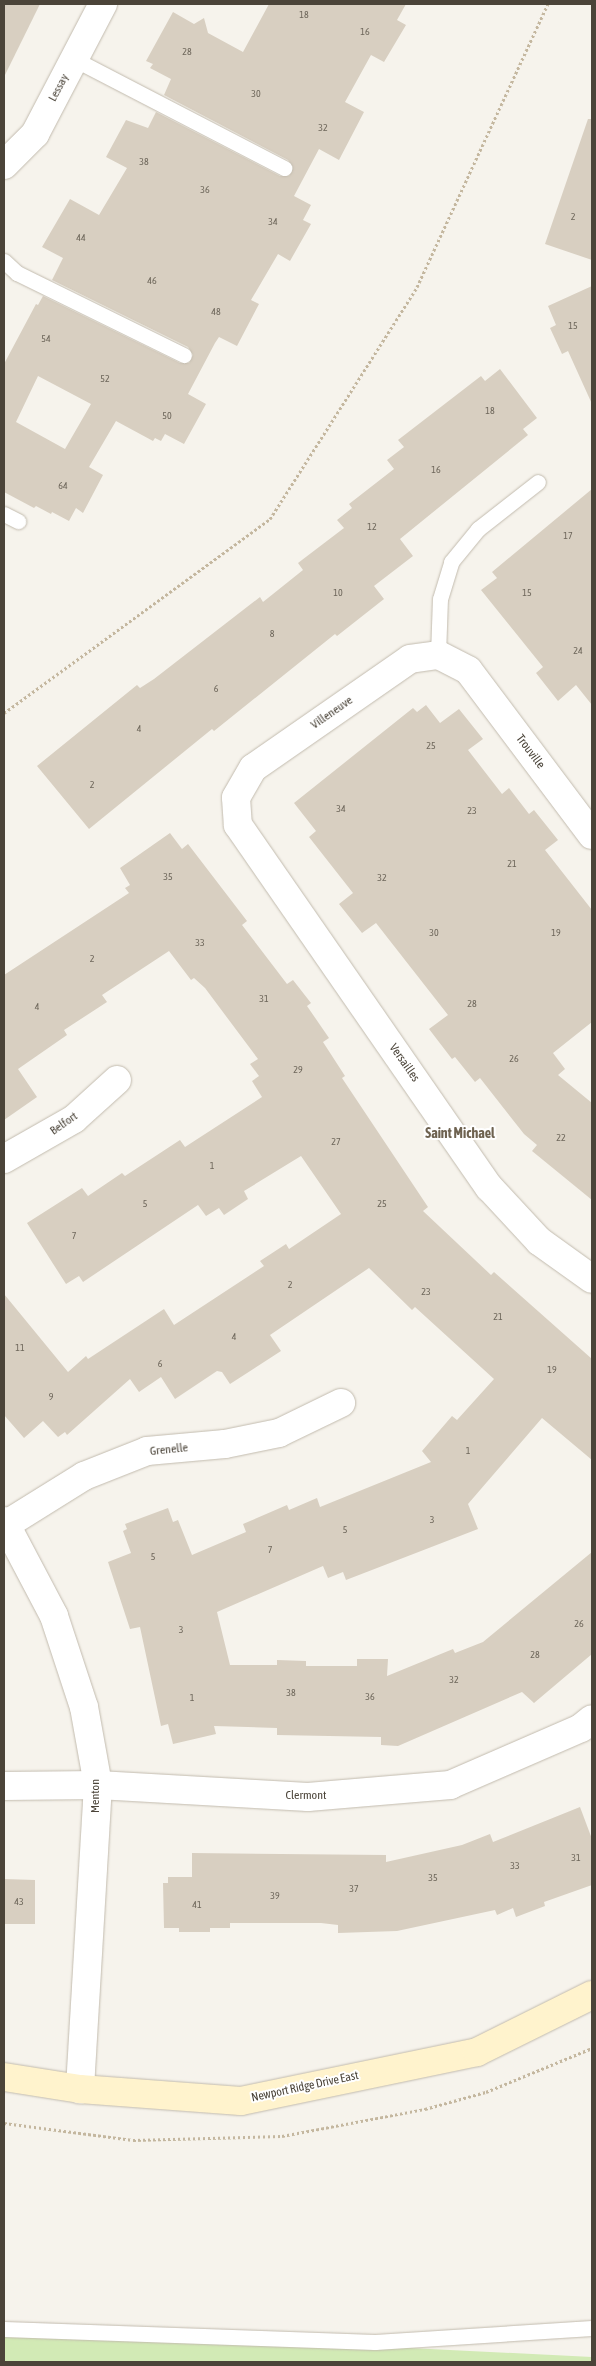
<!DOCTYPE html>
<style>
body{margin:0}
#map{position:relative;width:596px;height:2366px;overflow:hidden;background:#f6f3ec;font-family:"Asap Condensed",sans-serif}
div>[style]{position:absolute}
.green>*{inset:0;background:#d2eab5}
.building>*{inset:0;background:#d8cfc1}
.path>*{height:3px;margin-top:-1.5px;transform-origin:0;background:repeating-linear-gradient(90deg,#c4b79f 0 2.5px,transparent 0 5px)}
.roads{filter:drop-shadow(0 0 1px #c2bbae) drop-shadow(0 0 1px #c2bbae)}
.lane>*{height:15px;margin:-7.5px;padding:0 7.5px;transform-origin:7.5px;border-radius:7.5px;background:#fff}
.street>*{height:28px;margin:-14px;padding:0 14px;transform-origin:14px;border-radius:14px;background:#fff}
.secondary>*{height:28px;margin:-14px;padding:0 14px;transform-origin:14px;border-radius:14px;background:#fff3cd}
span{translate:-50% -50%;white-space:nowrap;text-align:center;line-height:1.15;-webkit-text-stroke:4px #fff;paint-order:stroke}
.number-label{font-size:10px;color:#6e675b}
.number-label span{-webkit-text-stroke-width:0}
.street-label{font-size:12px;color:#4b4439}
.neighbourhood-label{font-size:14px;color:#6e6250;font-weight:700}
.frame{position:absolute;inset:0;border:5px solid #4b4439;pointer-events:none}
</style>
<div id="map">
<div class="green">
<div style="clip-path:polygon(4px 2328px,592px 2357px,592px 2362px,4px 2362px)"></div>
</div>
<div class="building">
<div style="clip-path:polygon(4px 4px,40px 4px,4px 77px)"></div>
<div style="clip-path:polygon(evenodd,269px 4px,406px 4px,397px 20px,406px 25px,384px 62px,371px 55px,345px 102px,364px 112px,339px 160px,319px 149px,294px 196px,311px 205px,303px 220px,311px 224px,290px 261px,278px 254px,251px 300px,259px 304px,237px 346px,219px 337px,215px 343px,188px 394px,206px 404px,184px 444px,165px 434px,161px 441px,155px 438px,153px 441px,116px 421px,89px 467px,103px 475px,83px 513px,76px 508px,69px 521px,52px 512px,51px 514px,36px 506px,34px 508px,4px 492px,4px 364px,36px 304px,38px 305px,43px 296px,180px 363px,189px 363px,193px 355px,188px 347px,52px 280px,63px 258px,42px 247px,70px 199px,99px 215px,127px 168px,106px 157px,126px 120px,148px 128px,156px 112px,280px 176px,289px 176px,293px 167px,288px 160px,164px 95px,171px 79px,150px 68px,153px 64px,146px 61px,173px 12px,194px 24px,204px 18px,208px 33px,243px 52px,269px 4px,38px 376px,91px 404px,65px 449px,16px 422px,38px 376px)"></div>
<div style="clip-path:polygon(588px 119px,592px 119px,592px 260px,545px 244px)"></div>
<div style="clip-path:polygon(592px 286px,592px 404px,568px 351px,562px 354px,550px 328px,556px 325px,548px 306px)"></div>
<div style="clip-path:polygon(500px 369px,537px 418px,523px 429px,528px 435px,400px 539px,413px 556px,374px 586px,384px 599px,337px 636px,335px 634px,214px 731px,212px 729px,89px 829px,37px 766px,137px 685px,140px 688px,154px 679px,260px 597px,263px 602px,303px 570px,298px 563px,344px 528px,337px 520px,352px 508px,349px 504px,394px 469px,387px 460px,404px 447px,398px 440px,481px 376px,485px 381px)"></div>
<div style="clip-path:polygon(592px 489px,592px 705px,576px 685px,558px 701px,536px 673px,543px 667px,481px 590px,497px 578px,492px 572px)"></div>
<div style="clip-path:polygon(426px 705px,440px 723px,459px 709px,483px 739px,468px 750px,502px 794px,509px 788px,529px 814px,534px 810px,558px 840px,545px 850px,592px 910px,592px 1022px,553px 1053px,565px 1069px,558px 1075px,592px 1103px,592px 1200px,532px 1151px,537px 1145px,524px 1134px,480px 1078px,475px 1082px,455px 1057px,452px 1059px,429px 1029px,448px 1015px,376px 923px,362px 933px,339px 904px,353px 893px,309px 837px,316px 831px,294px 803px,413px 708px,417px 712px)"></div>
<div style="clip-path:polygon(170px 833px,182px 849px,188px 844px,247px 921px,242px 925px,287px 984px,293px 980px,311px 1003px,307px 1006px,329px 1038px,323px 1042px,345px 1076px,342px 1078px,428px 1207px,423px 1211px,491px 1275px,494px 1272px,592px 1359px,592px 1460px,542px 1418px,468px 1504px,478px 1529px,346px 1580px,343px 1572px,328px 1578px,323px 1566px,217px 1612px,230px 1665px,277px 1665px,277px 1660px,306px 1661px,306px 1666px,357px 1666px,357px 1659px,388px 1659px,387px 1676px,453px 1649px,455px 1653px,483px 1642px,592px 1552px,592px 1654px,534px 1703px,522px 1692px,398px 1746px,381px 1745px,381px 1737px,277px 1735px,277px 1728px,214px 1726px,216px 1734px,173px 1744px,168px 1724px,161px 1726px,140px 1627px,130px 1629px,108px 1562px,131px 1553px,123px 1531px,127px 1529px,125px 1524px,168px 1508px,173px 1522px,178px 1520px,192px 1555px,246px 1532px,243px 1524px,287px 1505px,289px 1510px,317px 1498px,320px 1507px,431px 1462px,422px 1451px,452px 1416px,457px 1420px,494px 1379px,415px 1307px,412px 1310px,369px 1268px,270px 1335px,281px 1351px,230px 1384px,222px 1372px,217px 1371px,175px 1399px,161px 1377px,139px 1392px,130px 1379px,67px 1435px,65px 1432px,58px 1437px,43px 1421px,24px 1438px,4px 1415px,4px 1294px,68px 1372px,86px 1356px,88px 1359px,164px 1309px,174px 1325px,264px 1266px,260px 1261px,286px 1244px,289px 1249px,341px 1214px,301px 1156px,244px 1191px,248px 1199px,224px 1215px,219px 1208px,206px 1216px,198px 1205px,83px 1282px,79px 1276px,66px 1284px,27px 1223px,82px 1188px,88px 1196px,122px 1173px,125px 1176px,180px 1140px,185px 1147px,262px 1097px,252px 1081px,259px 1076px,250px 1064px,258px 1059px,205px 988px,194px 978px,191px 980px,169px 951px,102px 995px,107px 1002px,64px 1030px,67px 1035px,18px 1069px,37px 1097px,4px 1120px,4px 975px,129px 893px,125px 888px,130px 885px,120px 868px)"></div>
<div style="clip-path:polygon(580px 1807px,592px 1839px,592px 1885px,544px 1902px,545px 1906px,516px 1917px,513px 1908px,497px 1915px,495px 1910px,397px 1931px,338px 1933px,338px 1925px,321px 1923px,230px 1923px,230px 1928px,210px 1928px,210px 1932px,179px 1932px,179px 1928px,164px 1928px,163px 1883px,168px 1883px,168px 1877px,192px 1877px,192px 1853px,386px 1855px,386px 1862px,462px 1845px,490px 1834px,493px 1842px)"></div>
<div style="clip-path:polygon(4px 1879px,35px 1880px,35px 1924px,4px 1924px)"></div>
</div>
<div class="path">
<div style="left:4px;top:713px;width:329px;rotate:-36.1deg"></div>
<div style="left:270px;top:519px;width:275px;rotate:-57.6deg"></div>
<div style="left:417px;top:287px;width:312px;rotate:-65.2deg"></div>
<div style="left:4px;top:2123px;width:130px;rotate:7.5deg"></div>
<div style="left:133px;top:2140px;width:149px;rotate:-1.5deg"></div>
<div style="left:282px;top:2136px;width:146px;rotate:-10.7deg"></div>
<div style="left:425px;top:2109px;width:63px;rotate:-15.6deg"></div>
<div style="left:486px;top:2092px;width:115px;rotate:-22.5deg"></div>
</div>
<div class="roads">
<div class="lane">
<div style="left:74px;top:59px;width:237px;rotate:27.4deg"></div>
<div style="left:4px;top:261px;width:18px;rotate:43deg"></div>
<div style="left:17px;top:273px;width:186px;rotate:26.2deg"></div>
<div style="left:4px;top:514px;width:16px;rotate:27deg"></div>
<div style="left:438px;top:655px;width:56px;rotate:-88deg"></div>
<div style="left:440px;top:599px;width:39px;rotate:-73deg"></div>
<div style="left:451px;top:562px;width:43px;rotate:-50.7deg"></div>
<div style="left:478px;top:529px;width:76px;rotate:-38.1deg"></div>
<div style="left:4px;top:2329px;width:371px;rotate:2deg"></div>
<div style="left:375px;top:2342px;width:217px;rotate:-3.7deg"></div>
</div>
<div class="street">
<div style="left:4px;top:165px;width:44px;rotate:-45deg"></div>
<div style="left:35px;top:134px;width:147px;rotate:-62.4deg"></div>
<div style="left:592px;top:835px;width:206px;rotate:-126.9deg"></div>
<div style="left:468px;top:670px;width:34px;rotate:-153deg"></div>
<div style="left:438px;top:655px;width:28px;rotate:172deg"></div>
<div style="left:410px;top:659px;width:191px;rotate:145.2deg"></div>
<div style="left:253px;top:768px;width:34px;rotate:120deg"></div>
<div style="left:236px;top:798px;width:27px;rotate:86deg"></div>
<div style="left:238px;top:825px;width:441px;rotate:55.3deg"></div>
<div style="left:489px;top:1187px;width:74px;rotate:47.2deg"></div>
<div style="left:539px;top:1241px;width:65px;rotate:35.6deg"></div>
<div style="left:4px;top:1159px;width:81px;rotate:-29.7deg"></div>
<div style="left:74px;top:1119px;width:58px;rotate:-42.2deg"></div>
<div style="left:4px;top:1521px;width:107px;rotate:62.2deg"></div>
<div style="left:54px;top:1616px;width:96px;rotate:71.8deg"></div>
<div style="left:84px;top:1707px;width:79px;rotate:79.8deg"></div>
<div style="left:98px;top:1785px;width:305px;rotate:93.4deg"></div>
<div style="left:7px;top:1524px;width:91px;rotate:-31.9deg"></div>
<div style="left:84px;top:1476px;width:68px;rotate:-21.6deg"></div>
<div style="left:147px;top:1451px;width:78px;rotate:-5.1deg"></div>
<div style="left:225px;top:1444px;width:55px;rotate:-11.5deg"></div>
<div style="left:279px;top:1433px;width:69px;rotate:-25.8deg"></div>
<div style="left:4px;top:1786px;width:94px;rotate:-0.6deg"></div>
<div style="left:98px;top:1785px;width:210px;rotate:3.3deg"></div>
<div style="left:308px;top:1797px;width:143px;rotate:-4.8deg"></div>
<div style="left:450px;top:1785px;width:143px;rotate:-23.5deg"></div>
<div style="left:581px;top:1728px;width:14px;rotate:-39deg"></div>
</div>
<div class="secondary">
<div style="left:4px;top:2077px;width:77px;rotate:9deg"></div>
<div style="left:80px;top:2089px;width:161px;rotate:4.3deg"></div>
<div style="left:241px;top:2101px;width:241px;rotate:-11.7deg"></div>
<div style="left:477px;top:2052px;width:128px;rotate:-26.4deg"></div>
</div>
</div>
<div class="number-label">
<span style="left:304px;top:15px">18</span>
<span style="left:365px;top:32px">16</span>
<span style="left:187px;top:52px">28</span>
<span style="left:256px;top:94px">30</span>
<span style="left:323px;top:128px">32</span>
<span style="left:144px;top:162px">38</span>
<span style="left:205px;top:190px">36</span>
<span style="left:573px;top:217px">2</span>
<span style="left:273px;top:222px">34</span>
<span style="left:81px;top:238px">44</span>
<span style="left:152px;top:281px">46</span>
<span style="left:216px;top:312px">48</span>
<span style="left:573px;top:326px">15</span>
<span style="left:46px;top:339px">54</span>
<span style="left:105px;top:379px">52</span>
<span style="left:490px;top:411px">18</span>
<span style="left:167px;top:416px">50</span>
<span style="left:436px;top:470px">16</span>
<span style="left:63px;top:486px">64</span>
<span style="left:372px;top:527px">12</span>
<span style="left:568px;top:536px">17</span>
<span style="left:338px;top:593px">10</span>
<span style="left:527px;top:593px">15</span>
<span style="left:272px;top:634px">8</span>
<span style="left:578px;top:651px">24</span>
<span style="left:216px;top:689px">6</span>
<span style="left:139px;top:729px">4</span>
<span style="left:431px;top:746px">25</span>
<span style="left:92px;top:785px">2</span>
<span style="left:341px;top:809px">34</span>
<span style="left:472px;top:811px">23</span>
<span style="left:512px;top:864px">21</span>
<span style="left:168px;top:877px">35</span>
<span style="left:382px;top:878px">32</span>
<span style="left:434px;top:933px">30</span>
<span style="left:556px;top:933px">19</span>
<span style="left:200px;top:943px">33</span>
<span style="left:92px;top:959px">2</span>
<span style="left:264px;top:999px">31</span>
<span style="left:472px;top:1004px">28</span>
<span style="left:37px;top:1007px">4</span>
<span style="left:514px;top:1059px">26</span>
<span style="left:298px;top:1070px">29</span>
<span style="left:561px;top:1138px">22</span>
<span style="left:336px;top:1142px">27</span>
<span style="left:212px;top:1166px">1</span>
<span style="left:145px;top:1204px">5</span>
<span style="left:382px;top:1204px">25</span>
<span style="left:74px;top:1236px">7</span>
<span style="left:290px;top:1285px">2</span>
<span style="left:426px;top:1292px">23</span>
<span style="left:498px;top:1317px">21</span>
<span style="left:234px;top:1337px">4</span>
<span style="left:20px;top:1348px">11</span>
<span style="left:160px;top:1364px">6</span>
<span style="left:552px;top:1370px">19</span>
<span style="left:51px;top:1397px">9</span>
<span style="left:468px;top:1451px">1</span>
<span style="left:432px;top:1520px">3</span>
<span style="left:345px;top:1530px">5</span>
<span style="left:270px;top:1550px">7</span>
<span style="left:153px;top:1557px">5</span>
<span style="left:579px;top:1624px">26</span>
<span style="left:181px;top:1630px">3</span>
<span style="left:535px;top:1655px">28</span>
<span style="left:454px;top:1680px">32</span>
<span style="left:291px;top:1693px">38</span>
<span style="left:370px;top:1697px">36</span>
<span style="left:192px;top:1698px">1</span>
<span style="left:576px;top:1858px">31</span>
<span style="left:515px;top:1866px">33</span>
<span style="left:433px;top:1878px">35</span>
<span style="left:354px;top:1889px">37</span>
<span style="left:275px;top:1896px">39</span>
<span style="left:19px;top:1902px">43</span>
<span style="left:197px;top:1905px">41</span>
</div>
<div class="street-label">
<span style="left:59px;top:88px;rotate:-62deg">Lessay</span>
<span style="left:332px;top:713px;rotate:-35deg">Villeneuve</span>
<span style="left:530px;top:752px;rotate:53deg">Trouville</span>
<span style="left:404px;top:1063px;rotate:55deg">Versailles</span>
<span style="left:64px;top:1124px;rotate:-35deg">Belfort</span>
<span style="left:169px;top:1450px;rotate:-6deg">Grenelle</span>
<span style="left:96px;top:1796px;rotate:-90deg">Menton</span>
<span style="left:306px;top:1796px">Clermont</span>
<span style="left:305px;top:2087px;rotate:-12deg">Newport Ridge Drive East</span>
</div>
<div class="neighbourhood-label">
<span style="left:460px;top:1133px">Saint Michael</span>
</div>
<div class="frame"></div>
</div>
